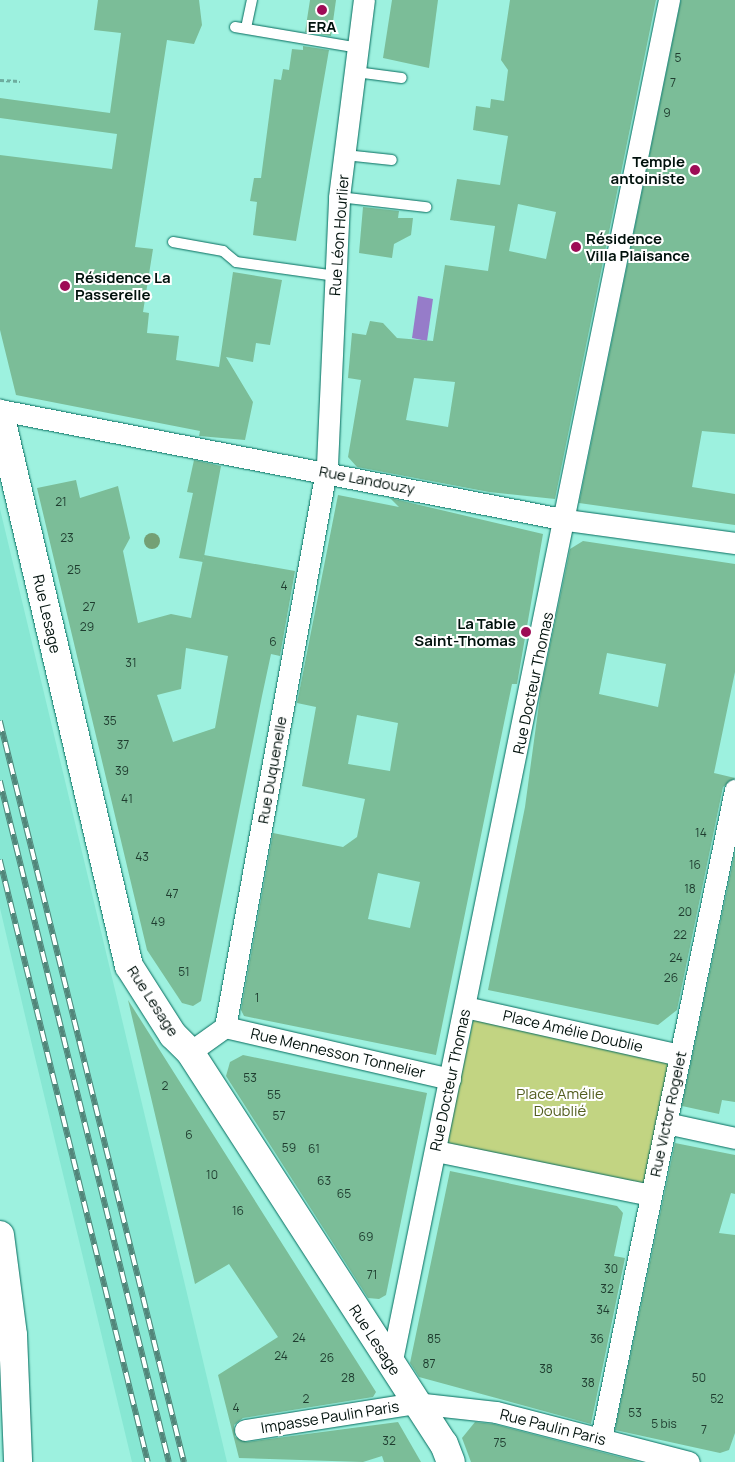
<!DOCTYPE html>
<meta charset="utf-8">
<style>
body{margin:0}
#map{position:relative;width:735px;height:1462px;overflow:hidden;background:#9df1df;font-family:Manrope,sans-serif}
div>[style]{position:absolute}
.built>*{inset:0;background:#87e7d3}
.green>*{inset:0;background:#c2d482}
.water>*{inset:0;background:#967cc9}
.building>*{inset:0;background:#7bbd98}
.path>*{height:3px;margin-top:-1.5px;transform-origin:0;background:repeating-linear-gradient(90deg,#6dac9e 0 4px,transparent 0 6.5px)}
.roads{filter:drop-shadow(0 0 1px #056c5e) drop-shadow(0 0 1px #056c5e)}
.lane>*{height:10px;margin:-5px;padding:0 5px;transform-origin:5px;border-radius:5px;background:#fff}
.street>*{height:21px;margin:-10.5px;padding:0 10.5px;transform-origin:10.5px;border-radius:10.5px;background:#fff}
.secondary>*{height:28px;margin:-14px;padding:0 14px;transform-origin:14px;border-radius:14px;background:#fff}
.rail>*{height:5.5px;margin-top:-2.75px;transform-origin:0;background:repeating-linear-gradient(90deg,#fff 0 11px,#52867a 0 22px);box-sizing:border-box;border-block:1px solid #52867a}
.trees>*{width:16px;height:16px;margin:-8px;border-radius:50%;background:#74a075}
.dots>*{width:14px;height:14px;translate:-50% -50%;box-sizing:border-box;border:2px solid #fff;border-radius:50%}
span{translate:-50% -50%;white-space:nowrap;text-align:center;line-height:1.15;-webkit-text-stroke:4px #fff;paint-order:stroke}
.number-label{font-size:12px;color:#1f3c2f}
.number-label span{-webkit-text-stroke-width:0}
.poi-label{font-size:15px;color:#00110c;font-weight:700}
.right{translate:-100% -50%;text-align:right}
.left{translate:0 -50%;text-align:left}
.street-label{font-size:15px;color:#00110c}
.park-label{font-size:15px;color:#535e1f}
</style>
<div id="map">
<div class="built">
<div style="clip-path:polygon(0 509px,115px 990px,227px 1462px,132px 1462px,27px 1024px,0 908px)"></div>
</div>
<div class="green">
<div style="clip-path:polygon(474px 1017px,673px 1059px,646px 1187px,446px 1145px)"></div>
</div>
<div class="water">
<div style="clip-path:polygon(418px 296px,433px 299px,427px 341px,412px 338px)"></div>
</div>
<div class="building">
<div style="clip-path:polygon(98px 0,199px 0,202px 25px,194px 44px,167px 40px,135px 247px,153px 249px,143px 312px,149px 313px,147px 333px,179px 336px,176px 360px,219px 367px,233px 272px,282px 280px,270px 345px,256px 343px,253px 362px,226px 357px,253px 402px,245px 440px,199px 436px,200px 431px,16px 395px,0 330px,0 155px,112px 169px,117px 134px,0 118px,0 98px,110px 113px,121px 33px,94px 30px)"></div>
<div style="clip-path:polygon(310px 0,336px 0,331px 36px,305px 32px)"></div>
<div style="clip-path:polygon(392px 0,438px 0,429px 68px,383px 58px)"></div>
<div style="clip-path:polygon(evenodd,510px 0,656px 0,555px 499px,489px 492px,357px 467px,348px 457px,361px 380px,348px 378px,352px 333px,366px 335px,370px 321px,383px 323px,397px 338px,433px 341px,445px 265px,488px 271px,495px 226px,450px 220px,457px 179px,500px 185px,508px 136px,473px 130px,476px 106px,490px 108px,491px 99px,504px 101px,508px 70px,501px 60px,510px 0,518px 204px,556px 212px,546px 259px,509px 251px,518px 204px,510px 0,414px 378px,455px 382px,448px 427px,406px 420px,414px 378px)"></div>
<div style="clip-path:polygon(681px 0,735px 0,735px 434px,702px 431px,692px 487px,735px 494px,735px 525px,579px 503px)"></div>
<div style="clip-path:polygon(303px 46px,329px 50px,296px 241px,253px 235px,257px 202px,250px 201px,254px 178px,261px 178px,274px 79px,281px 80px,283px 69px,289px 70px,292px 49px,303px 50px)"></div>
<div style="clip-path:polygon(363px 207px,399px 211px,398px 218px,413px 218px,411px 235px,394px 244px,392px 258px,359px 253px)"></div>
<div style="clip-path:polygon(194px 460px,221px 466px,203px 562px,179px 558px,193px 493px,187px 492px)"></div>
<div style="clip-path:polygon(evenodd,76px 480px,80px 498px,118px 486px,130px 538px,123px 551px,138px 623px,171px 614px,191px 618px,204px 555px,295px 571px,280px 656px,271px 654px,262px 696px,201px 1001px,193px 1006px,182px 1003px,147px 950px,37px 488px,76px 480px,186px 648px,228px 656px,215px 728px,173px 742px,157px 695px,181px 689px,186px 648px)"></div>
<div style="clip-path:polygon(evenodd,338px 495px,399px 507px,390px 498px,543px 534px,517px 684px,512px 684px,436px 1055px,244px 1016px,241px 1010px,273px 833px,343px 847px,357px 837px,365px 799px,302px 786px,316px 707px,297px 703px,338px 495px,357px 715px,398px 723px,390px 771px,348px 764px,357px 715px,338px 495px,378px 873px,420px 882px,410px 928px,368px 919px,378px 873px)"></div>
<div style="clip-path:polygon(evenodd,583px 541px,735px 564px,735px 672px,714px 773px,735px 778px,723px 787px,677px 1010px,658px 1025px,488px 990px,525px 807px,541px 689px,570px 549px,583px 541px,607px 653px,666px 664px,658px 707px,599px 694px,607px 653px)"></div>
<div style="clip-path:polygon(735px 852px,735px 1102px,722px 1100px,719px 1114px,682px 1106px)"></div>
<div style="clip-path:polygon(128px 1000px,376px 1392px,373px 1397px,243px 1418px,234px 1425px,235px 1437px,247px 1442px,398px 1422px,421px 1462px,384px 1462px,382px 1456px,363px 1462px,239px 1458px,218px 1375px,278px 1337px,229px 1264px,195px 1284px)"></div>
<div style="clip-path:polygon(243px 1055px,427px 1093px,386px 1295px,379px 1299px,368px 1298px,226px 1076px,230px 1062px)"></div>
<div style="clip-path:polygon(675px 1143px,735px 1155px,735px 1194px,731px 1193px,719px 1233px,735px 1235px,735px 1433px,729px 1450px,720px 1453px,615px 1430px)"></div>
<div style="clip-path:polygon(450px 1171px,617px 1206px,623px 1213px,614px 1256px,625px 1258px,591px 1424px,419px 1377px,410px 1363px)"></div>
<div style="clip-path:polygon(475px 1422px,494px 1424px,639px 1462px,471px 1462px,462px 1438px)"></div>
</div>
<div class="path">
<div style="left:0;top:80px;width:20px;rotate:3deg"></div>
</div>
<div class="roads">
<div class="lane">
<div style="left:235px;top:27px;width:126px;rotate:9.6deg"></div>
<div style="left:246px;top:28px;width:29px;rotate:-78deg"></div>
<div style="left:356px;top:72px;width:46px;rotate:7.4deg"></div>
<div style="left:345px;top:155px;width:47px;rotate:6.1deg"></div>
<div style="left:339px;top:197px;width:88px;rotate:6.6deg"></div>
<div style="left:173px;top:242px;width:51px;rotate:10.2deg"></div>
<div style="left:223px;top:251px;width:17px;rotate:40deg"></div>
<div style="left:236px;top:262px;width:101px;rotate:8deg"></div>
</div>
<div class="street">
<div style="left:0;top:410px;width:578px;rotate:10.98deg"></div>
<div style="left:567px;top:520px;width:170px;rotate:7.8deg"></div>
<div style="left:465px;top:1007px;width:220px;rotate:12.6deg"></div>
<div style="left:225px;top:1027px;width:231px;rotate:13deg"></div>
<div style="left:190px;top:1052px;width:43px;rotate:-35.5deg"></div>
<div style="left:225px;top:1027px;width:571px;rotate:-79.71deg"></div>
<div style="left:327px;top:465px;width:268px;rotate:-87.4deg"></div>
<div style="left:339px;top:197px;width:199px;rotate:-82.8deg"></div>
<div style="left:666px;top:1123px;width:71px;rotate:12.3deg"></div>
<div style="left:436px;top:1151px;width:219px;rotate:11.6deg"></div>
<div style="left:391px;top:1365px;width:1393px;rotate:-78.49deg"></div>
<div style="left:245px;top:1430px;width:172px;rotate:-9deg"></div>
<div style="left:415px;top:1403px;width:81px;rotate:6.3deg"></div>
<div style="left:496px;top:1412px;width:199px;rotate:14.5deg"></div>
<div style="left:601px;top:1438px;width:662px;rotate:-78.32deg"></div>
</div>
<div class="secondary">
<div style="left:0;top:414px;width:567px;rotate:76.85deg"></div>
<div style="left:129px;top:966px;width:82px;rotate:57.5deg"></div>
<div style="left:173px;top:1035px;width:24px;rotate:45deg"></div>
<div style="left:190px;top:1052px;width:467px;rotate:57.1deg"></div>
<div style="left:444px;top:1444px;width:19px;rotate:69deg"></div>
<div style="left:0;top:1235px;width:101px;rotate:82.6deg"></div>
<div style="left:13px;top:1335px;width:127px;rotate:87.7deg"></div>
</div>
</div>
<div class="rail">
<div style="left:0;top:721px;width:764px;rotate:76.05deg"></div>
<div style="left:0;top:781px;width:702px;rotate:76.06deg"></div>
<div style="left:0;top:860px;width:620px;rotate:76.19deg"></div>
</div>
<div class="trees">
<div style="left:152px;top:541px"></div>
</div>
<div class="dots">
<div style="left:322px;top:10px;background:#9e0c56"></div>
<div style="left:695px;top:170px;background:#9e0c56"></div>
<div style="left:576px;top:247px;background:#9e0c56"></div>
<div style="left:65px;top:286px;background:#9e0c56"></div>
<div style="left:526px;top:632px;background:#9e0c56"></div>
</div>
<div class="number-label">
<span style="left:678px;top:58px">5</span>
<span style="left:673px;top:83px">7</span>
<span style="left:667px;top:113px">9</span>
<span style="left:61px;top:502px">21</span>
<span style="left:67px;top:538px">23</span>
<span style="left:74px;top:570px">25</span>
<span style="left:284px;top:586px">4</span>
<span style="left:89px;top:607px">27</span>
<span style="left:87px;top:627px">29</span>
<span style="left:273px;top:642px">6</span>
<span style="left:131px;top:663px">31</span>
<span style="left:110px;top:721px">35</span>
<span style="left:123px;top:745px">37</span>
<span style="left:122px;top:771px">39</span>
<span style="left:127px;top:799px">41</span>
<span style="left:701px;top:833px">14</span>
<span style="left:142px;top:857px">43</span>
<span style="left:695px;top:865px">16</span>
<span style="left:690px;top:889px">18</span>
<span style="left:172px;top:894px">47</span>
<span style="left:685px;top:912px">20</span>
<span style="left:158px;top:922px">49</span>
<span style="left:680px;top:935px">22</span>
<span style="left:676px;top:958px">24</span>
<span style="left:184px;top:972px">51</span>
<span style="left:671px;top:978px">26</span>
<span style="left:257px;top:998px">1</span>
<span style="left:250px;top:1078px">53</span>
<span style="left:165px;top:1086px">2</span>
<span style="left:274px;top:1095px">55</span>
<span style="left:279px;top:1116px">57</span>
<span style="left:189px;top:1135px">6</span>
<span style="left:289px;top:1148px">59</span>
<span style="left:314px;top:1149px">61</span>
<span style="left:212px;top:1175px">10</span>
<span style="left:324px;top:1181px">63</span>
<span style="left:344px;top:1194px">65</span>
<span style="left:238px;top:1211px">16</span>
<span style="left:366px;top:1237px">69</span>
<span style="left:611px;top:1269px">30</span>
<span style="left:372px;top:1275px">71</span>
<span style="left:607px;top:1289px">32</span>
<span style="left:603px;top:1310px">34</span>
<span style="left:299px;top:1338px">24</span>
<span style="left:434px;top:1339px">85</span>
<span style="left:597px;top:1339px">36</span>
<span style="left:281px;top:1356px">24</span>
<span style="left:327px;top:1358px">26</span>
<span style="left:429px;top:1364px">87</span>
<span style="left:546px;top:1369px">38</span>
<span style="left:348px;top:1378px">28</span>
<span style="left:699px;top:1378px">50</span>
<span style="left:588px;top:1383px">38</span>
<span style="left:306px;top:1399px">2</span>
<span style="left:717px;top:1399px">52</span>
<span style="left:236px;top:1408px">4</span>
<span style="left:635px;top:1413px">53</span>
<span style="left:664px;top:1424px">5 bis</span>
<span style="left:704px;top:1430px">7</span>
<span style="left:389px;top:1441px">32</span>
<span style="left:500px;top:1443px">75</span>
</div>
<div class="poi-label">
<span style="left:322px;top:27px">ERA</span>
<span class="right" style="left:685px;top:170px">Temple<br>antoiniste</span>
<span class="left" style="left:586px;top:247px">Résidence<br>Villa Plaisance</span>
<span class="left" style="left:75px;top:286px">Résidence La<br>Passerelle</span>
<span class="right" style="left:516px;top:632px">La Table<br>Saint-Thomas</span>
</div>
<div class="street-label">
<span style="left:339px;top:235px;rotate:-86deg">Rue Léon Hourlier</span>
<span style="left:367px;top:480px;rotate:11deg">Rue Landouzy</span>
<span style="left:47px;top:614px;rotate:77deg">Rue Lesage</span>
<span style="left:533px;top:683px;rotate:-78deg">Rue Docteur Thomas</span>
<span style="left:272px;top:770px;rotate:-80deg">Rue Duquenelle</span>
<span style="left:153px;top:1001px;rotate:57deg">Rue Lesage</span>
<span style="left:573px;top:1031px;rotate:13deg">Place Amélie Doublie</span>
<span style="left:338px;top:1053px;rotate:13deg">Rue Mennesson Tonnelier</span>
<span style="left:450px;top:1080px;rotate:-78deg">Rue Docteur Thomas</span>
<span style="left:668px;top:1114px;rotate:-78deg">Rue Victor Rogelet</span>
<span style="left:375px;top:1340px;rotate:57deg">Rue Lesage</span>
<span style="left:330px;top:1417px;rotate:-9deg">Impasse Paulin Paris</span>
<span style="left:553px;top:1427px;rotate:14deg">Rue Paulin Paris</span>
</div>
<div class="park-label">
<span style="left:560px;top:1102px">Place Amélie<br>Doublié</span>
</div>
</div>
